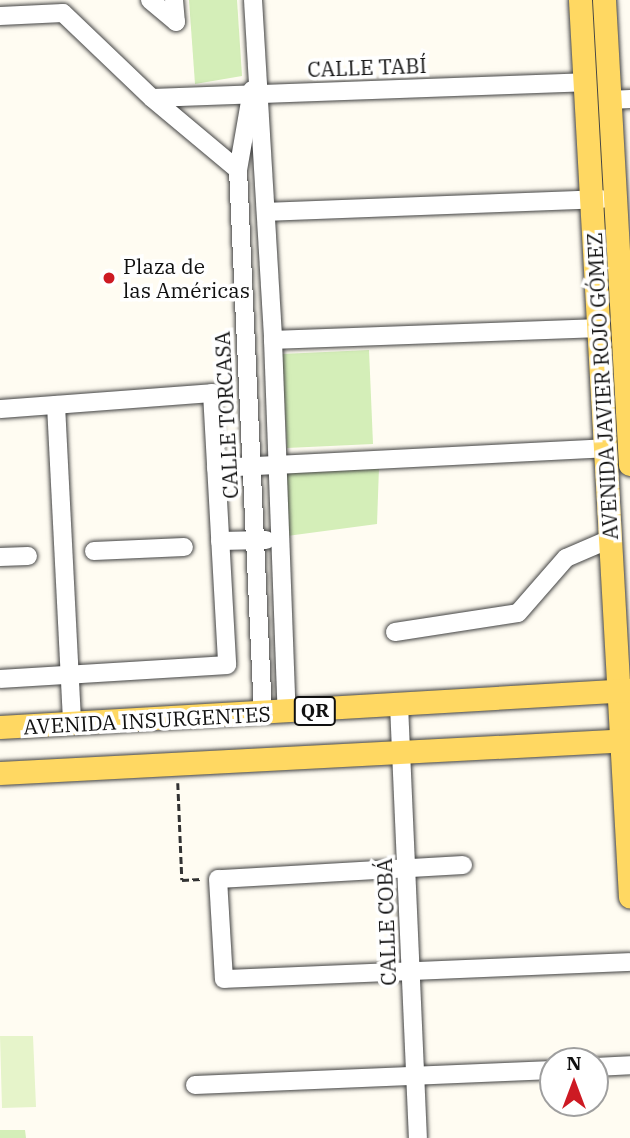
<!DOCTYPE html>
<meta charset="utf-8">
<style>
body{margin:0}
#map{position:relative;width:630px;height:1138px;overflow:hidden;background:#fffcf2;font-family:"IBM Plex Serif",serif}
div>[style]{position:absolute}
.green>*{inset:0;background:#d4eeb8}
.pitch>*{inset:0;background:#e6f4ca}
.path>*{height:2.5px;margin-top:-1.25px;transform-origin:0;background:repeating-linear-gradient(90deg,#323232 0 7px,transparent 0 10.5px)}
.roads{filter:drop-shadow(0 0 2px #434343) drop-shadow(0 0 2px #434343)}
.minor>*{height:18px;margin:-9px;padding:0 9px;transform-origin:9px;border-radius:9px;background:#fff}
.major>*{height:23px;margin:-11.5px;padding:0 11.5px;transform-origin:11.5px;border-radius:11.5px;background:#ffd862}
.dots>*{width:19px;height:19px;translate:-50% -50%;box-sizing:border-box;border:4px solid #fff;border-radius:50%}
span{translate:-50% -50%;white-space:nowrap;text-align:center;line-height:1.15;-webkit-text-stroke:7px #fff;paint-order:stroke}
.shield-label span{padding:2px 5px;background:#fff;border:2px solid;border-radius:5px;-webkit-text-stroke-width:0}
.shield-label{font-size:19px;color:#101010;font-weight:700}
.street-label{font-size:21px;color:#101010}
.poi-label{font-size:21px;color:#101010}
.left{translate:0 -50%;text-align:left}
.north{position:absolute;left:539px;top:1047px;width:70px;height:70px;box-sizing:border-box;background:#fff;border:2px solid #9f9f9f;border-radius:50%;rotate:0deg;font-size:19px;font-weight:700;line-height:28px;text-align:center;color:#101010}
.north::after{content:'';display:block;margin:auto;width:24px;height:32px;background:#cd1a23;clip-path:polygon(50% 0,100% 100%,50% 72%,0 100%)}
</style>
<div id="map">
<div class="green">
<div style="clip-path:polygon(189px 0,237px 0,242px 76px,195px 84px)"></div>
<div style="clip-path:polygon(369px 350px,373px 444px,287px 448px,282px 354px)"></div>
<div style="clip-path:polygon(379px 467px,377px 524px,287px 536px,285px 472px)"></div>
<div style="clip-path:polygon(0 1130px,25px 1130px,26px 1138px,0 1138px)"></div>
</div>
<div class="pitch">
<div style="clip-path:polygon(0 1036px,33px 1036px,36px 1107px,2px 1108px)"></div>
</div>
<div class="path">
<div style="left:178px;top:783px;width:97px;rotate:87.6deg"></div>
<div style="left:182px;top:880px;width:19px;rotate:-3deg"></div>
</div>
<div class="roads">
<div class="minor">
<div style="left:150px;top:0;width:34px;rotate:40deg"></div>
<div style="left:174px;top:0;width:22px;rotate:85deg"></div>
<div style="left:253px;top:0;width:341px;rotate:86.6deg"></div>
<div style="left:273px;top:340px;width:373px;rotate:87.9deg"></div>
<div style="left:0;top:16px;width:63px;rotate:-2.7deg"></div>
<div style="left:63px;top:13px;width:123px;rotate:43.7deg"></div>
<div style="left:152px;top:98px;width:112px;rotate:39.9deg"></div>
<div style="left:252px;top:90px;width:81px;rotate:99.9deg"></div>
<div style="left:238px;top:170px;width:545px;rotate:87.37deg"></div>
<div style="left:152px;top:98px;width:433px;rotate:-2.1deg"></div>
<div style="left:610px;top:100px;width:20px;rotate:-3deg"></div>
<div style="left:266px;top:212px;width:336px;rotate:-2.2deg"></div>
<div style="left:273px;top:340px;width:326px;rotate:-2.1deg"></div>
<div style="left:56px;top:405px;width:319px;rotate:87.1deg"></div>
<div style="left:0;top:409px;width:213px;rotate:-4.3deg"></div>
<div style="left:212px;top:393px;width:272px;rotate:86.8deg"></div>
<div style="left:227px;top:665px;width:227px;rotate:176.5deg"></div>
<div style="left:216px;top:468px;width:390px;rotate:-2.9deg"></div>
<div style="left:220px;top:541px;width:46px;rotate:-1.2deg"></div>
<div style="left:94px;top:551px;width:90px;rotate:-2.5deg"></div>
<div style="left:0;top:557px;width:28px;rotate:-2deg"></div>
<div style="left:395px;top:632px;width:124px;rotate:-8.8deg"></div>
<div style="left:518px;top:613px;width:73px;rotate:-48.9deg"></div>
<div style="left:566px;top:558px;width:48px;rotate:-23.4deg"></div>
<div style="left:399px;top:705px;width:433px;rotate:87.5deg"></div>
<div style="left:463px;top:865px;width:245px;rotate:176.7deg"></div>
<div style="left:218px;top:879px;width:100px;rotate:86.6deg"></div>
<div style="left:224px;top:979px;width:406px;rotate:-2.4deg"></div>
<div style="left:595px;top:1067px;width:35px;rotate:-3deg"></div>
<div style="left:195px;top:1085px;width:358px;rotate:-2.4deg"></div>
</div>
<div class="major">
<div style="left:580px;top:0;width:898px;rotate:86.81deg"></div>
<div style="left:604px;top:0;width:465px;rotate:86.8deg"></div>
<div style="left:0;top:727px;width:631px;rotate:-3.36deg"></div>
<div style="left:0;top:773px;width:631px;rotate:-3deg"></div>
</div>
</div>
<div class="dots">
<div style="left:109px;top:278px;background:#cd1a23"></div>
</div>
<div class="shield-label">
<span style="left:315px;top:711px">QR</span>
</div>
<div class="street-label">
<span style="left:367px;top:67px;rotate:-2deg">CALLE TABÍ</span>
<span style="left:602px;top:386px;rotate:-93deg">AVENIDA JAVIER ROJO GÓMEZ</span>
<span style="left:226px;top:415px;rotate:-93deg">CALLE TORCASA</span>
<span style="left:147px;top:720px;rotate:-3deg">AVENIDA INSURGENTES</span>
<span style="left:386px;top:922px;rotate:-92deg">CALLE COBÁ</span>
</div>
<div class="poi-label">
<span class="left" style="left:123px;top:278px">Plaza de<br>las Américas</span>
</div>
<div class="north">N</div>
</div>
